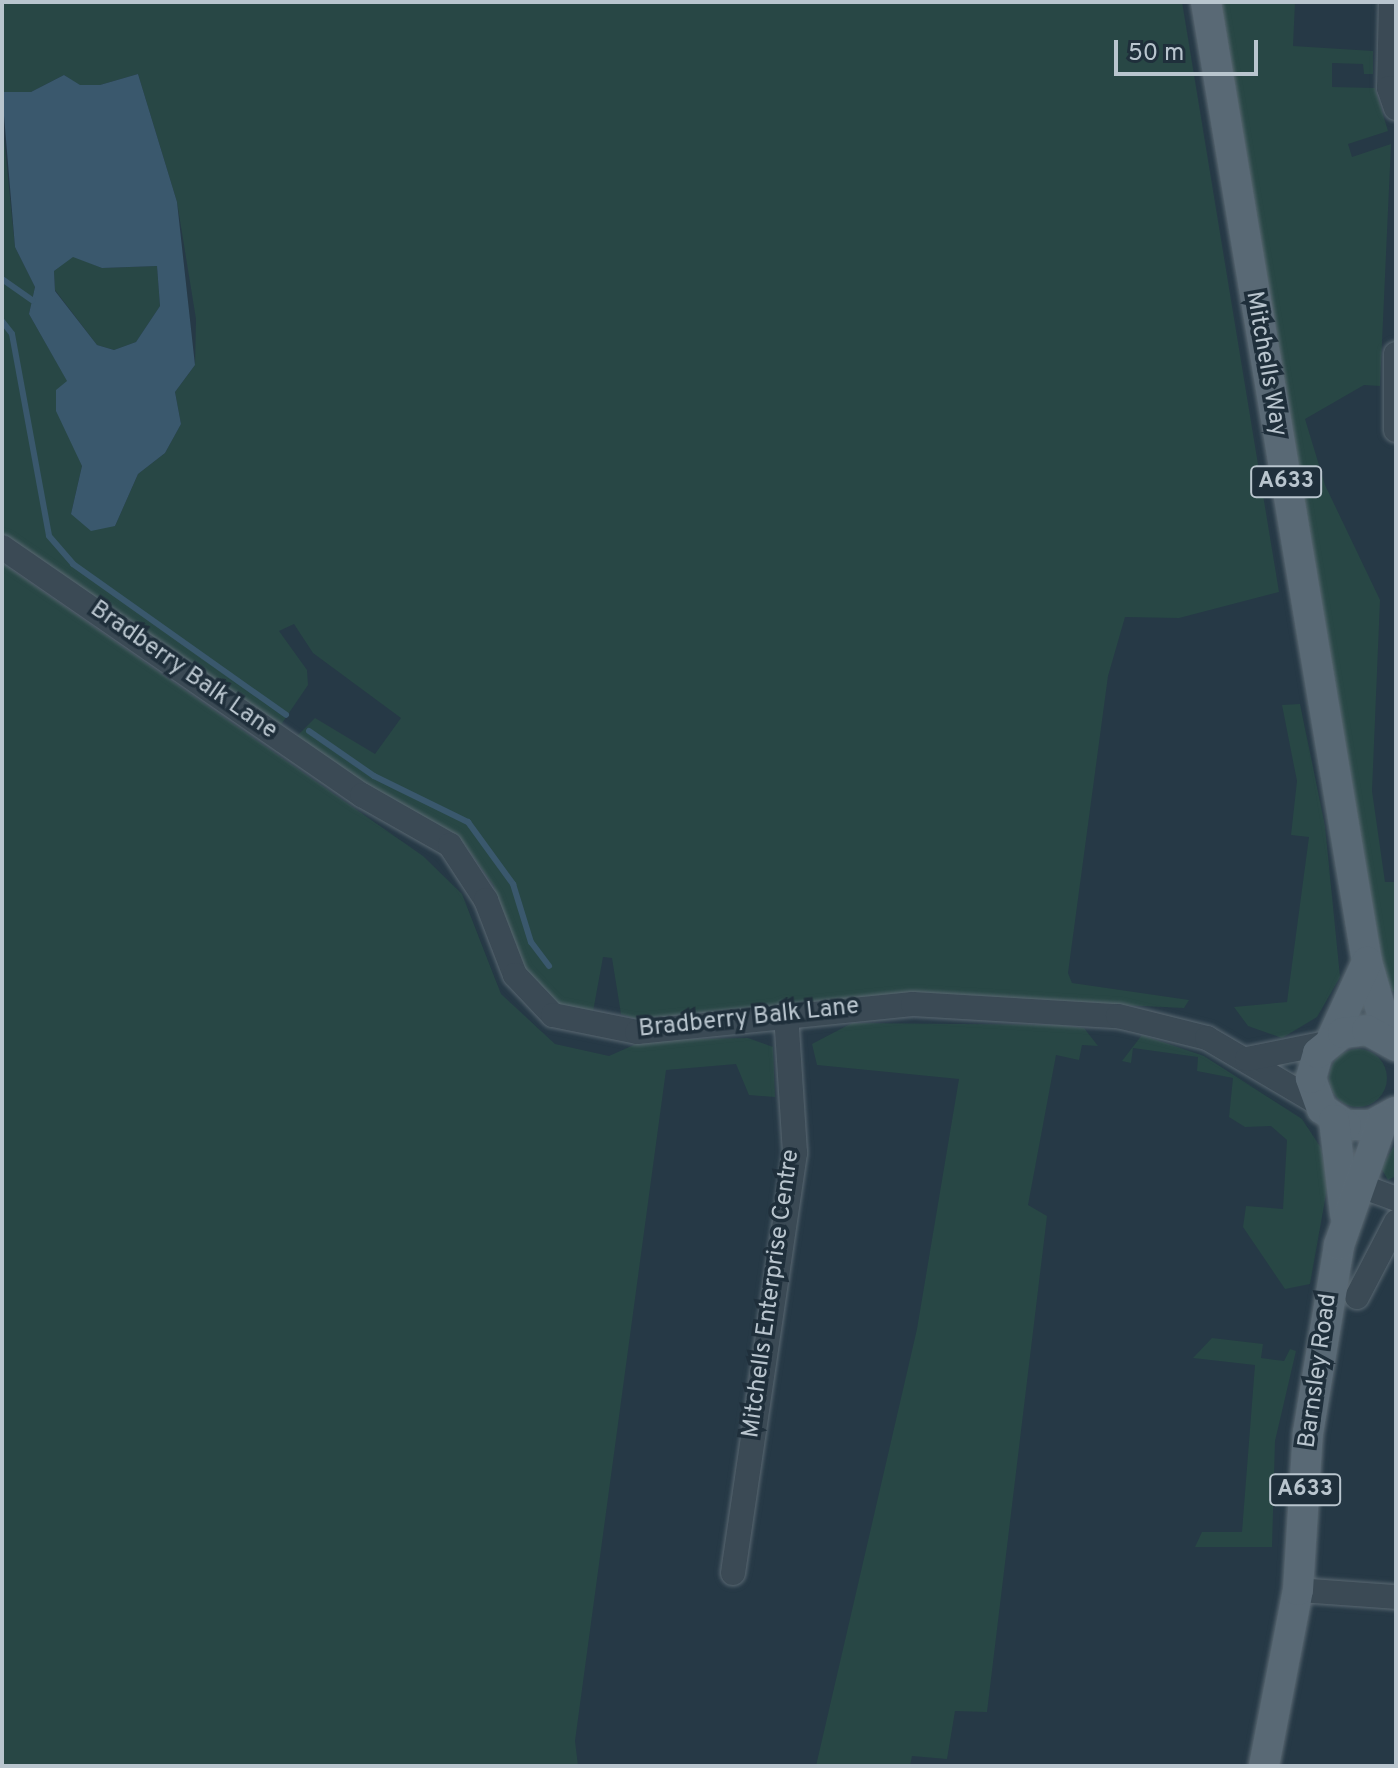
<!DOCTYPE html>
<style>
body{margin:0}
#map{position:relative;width:1398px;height:1768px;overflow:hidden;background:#263946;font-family:Overpass,sans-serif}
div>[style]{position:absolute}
.green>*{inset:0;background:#284745}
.round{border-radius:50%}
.water>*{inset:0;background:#3a586d}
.stream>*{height:6px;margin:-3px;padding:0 3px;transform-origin:3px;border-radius:3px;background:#3a586d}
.roads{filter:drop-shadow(0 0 2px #5a6872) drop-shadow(0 0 2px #5a6872)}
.minor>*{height:24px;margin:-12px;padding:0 12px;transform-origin:12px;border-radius:12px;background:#3b4a55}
.major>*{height:30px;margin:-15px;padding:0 15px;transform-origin:15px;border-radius:15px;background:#596975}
span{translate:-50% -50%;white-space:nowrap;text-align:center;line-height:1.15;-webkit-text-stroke:7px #1f2f3b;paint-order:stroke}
.shield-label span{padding:2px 6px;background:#1f2f3b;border:2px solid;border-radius:6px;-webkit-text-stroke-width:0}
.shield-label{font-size:22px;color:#b9c5ce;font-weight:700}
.street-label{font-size:24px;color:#b9c5ce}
.frame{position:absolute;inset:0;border:4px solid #b9c5ce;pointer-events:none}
.scale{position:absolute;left:1114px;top:40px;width:144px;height:36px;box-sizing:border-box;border:4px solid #b9c5ce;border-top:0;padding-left:10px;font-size:24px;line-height:28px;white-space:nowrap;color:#b9c5ce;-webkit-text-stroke:6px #1f2f3b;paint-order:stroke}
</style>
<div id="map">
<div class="green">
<div style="clip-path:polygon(2px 2px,1182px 2px,1279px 592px,1179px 618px,1125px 617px,1108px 676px,1068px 973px,1072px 983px,1189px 1000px,1184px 1008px,915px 995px,636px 1019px,621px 1014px,612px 958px,603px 957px,592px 1017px,565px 1012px,542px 996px,509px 942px,494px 886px,458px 835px,376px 794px,293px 740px,315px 718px,375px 754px,401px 718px,313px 653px,294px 624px,279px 631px,307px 670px,308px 685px,278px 729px,2px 534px,2px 118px,15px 247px,35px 287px,29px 314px,68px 382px,72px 442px,82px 466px,71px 514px,115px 526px,138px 474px,165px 453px,181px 424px,175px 392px,195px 365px,196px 319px,177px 202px,138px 74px,100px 85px,80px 86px,64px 75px,31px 92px,2px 92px)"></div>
<div style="clip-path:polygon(1215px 2px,1295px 2px,1293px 46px,1373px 51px,1373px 74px,1364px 74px,1363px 64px,1332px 63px,1332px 87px,1375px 88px,1388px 131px,1348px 144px,1352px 157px,1391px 144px,1380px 386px,1364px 385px,1305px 419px,1325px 485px,1380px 600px,1372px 791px,1385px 882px,1396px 882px,1396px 993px,1385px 987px)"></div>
<div style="clip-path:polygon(73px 256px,102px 268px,157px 266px,160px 306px,136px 342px,114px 350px,97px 345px,55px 290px,54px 271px)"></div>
<div style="clip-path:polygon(2px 563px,423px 856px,462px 894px,501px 994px,555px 1044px,609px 1056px,645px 1040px,748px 1038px,773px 1047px,775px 1097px,749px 1095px,736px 1064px,666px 1070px,575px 1741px,578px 1766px,2px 1766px)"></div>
<div style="clip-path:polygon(1300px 704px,1325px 826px,1340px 977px,1317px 1017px,1282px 1038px,1248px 1026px,1234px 1007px,1287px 1002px,1309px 837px,1291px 835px,1297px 781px,1282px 705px)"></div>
<div style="clip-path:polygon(852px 1023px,1061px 1025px,1084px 1028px,1098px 1046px,1082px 1045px,1079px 1060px,1056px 1055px,1028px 1205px,1047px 1216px,987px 1712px,955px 1711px,947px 1759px,912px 1756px,910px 1766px,816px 1766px,917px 1329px,959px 1079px,817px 1065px,812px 1044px)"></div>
<div style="clip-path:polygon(1142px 1035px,1204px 1056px,1302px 1119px,1321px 1148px,1328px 1183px,1310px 1284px,1285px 1289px,1243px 1227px,1246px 1206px,1283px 1209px,1287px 1140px,1271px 1126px,1245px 1127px,1229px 1117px,1233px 1078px,1197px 1071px,1198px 1057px,1133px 1048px,1131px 1063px,1122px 1061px)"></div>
<div class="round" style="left:1329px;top:1049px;width:58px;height:58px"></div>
<div style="clip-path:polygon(1396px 1143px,1396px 1176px,1388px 1180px,1381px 1168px)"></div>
<div style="clip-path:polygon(1212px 1338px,1263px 1344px,1261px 1358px,1284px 1361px,1290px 1349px,1296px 1351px,1275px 1441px,1272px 1547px,1195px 1547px,1202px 1532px,1242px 1532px,1255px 1365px,1193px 1358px)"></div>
</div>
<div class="water">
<div style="clip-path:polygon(evenodd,138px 74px,177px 202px,195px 365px,175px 392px,181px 424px,165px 453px,138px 474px,115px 526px,91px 531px,71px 514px,82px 466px,56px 411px,56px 390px,67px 381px,29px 314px,35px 287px,15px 247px,2px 92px,31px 92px,64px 75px,80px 85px,100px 85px,138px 74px,73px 257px,102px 268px,157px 266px,160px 306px,136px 342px,114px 350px,97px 345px,55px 291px,54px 271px,73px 257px)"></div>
</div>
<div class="stream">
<div style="left:2px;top:279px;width:37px;rotate:35deg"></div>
<div style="left:2px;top:321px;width:16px;rotate:52deg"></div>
<div style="left:12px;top:334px;width:205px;rotate:79.6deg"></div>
<div style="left:49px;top:536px;width:37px;rotate:49deg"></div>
<div style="left:73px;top:564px;width:261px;rotate:35.3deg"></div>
<div style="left:309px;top:731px;width:79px;rotate:34.7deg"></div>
<div style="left:374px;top:776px;width:105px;rotate:26.1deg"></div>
<div style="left:468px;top:822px;width:77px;rotate:54deg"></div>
<div style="left:513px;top:884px;width:61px;rotate:72.8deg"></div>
<div style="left:531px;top:942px;width:30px;rotate:53deg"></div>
</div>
<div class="roads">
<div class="minor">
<div style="left:1391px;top:2px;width:86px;rotate:91.3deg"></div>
<div style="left:1389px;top:88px;width:21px;rotate:71deg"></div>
<div style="left:1396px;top:354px;width:76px;rotate:90deg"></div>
<div style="left:2px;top:547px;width:437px;rotate:34.6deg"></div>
<div style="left:362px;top:795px;width:101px;rotate:29.6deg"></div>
<div style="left:450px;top:845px;width:66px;rotate:56.8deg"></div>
<div style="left:486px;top:900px;width:80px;rotate:68.9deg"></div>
<div style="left:515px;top:975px;width:55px;rotate:46.5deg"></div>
<div style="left:553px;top:1015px;width:86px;rotate:11.4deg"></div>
<div style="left:637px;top:1032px;width:277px;rotate:-5.8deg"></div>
<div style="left:913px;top:1004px;width:205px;rotate:3.4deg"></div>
<div style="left:1118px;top:1016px;width:92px;rotate:13.9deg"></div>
<div style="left:1207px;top:1038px;width:129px;rotate:30.4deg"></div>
<div style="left:1247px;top:1059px;width:81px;rotate:-11.4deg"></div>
<div style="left:1361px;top:1186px;width:37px;rotate:20deg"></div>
<div style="left:1357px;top:1297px;width:85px;rotate:-62.5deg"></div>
<div style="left:733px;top:1573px;width:425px;rotate:-81.6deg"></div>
<div style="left:795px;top:1153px;width:139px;rotate:-93.7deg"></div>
<div style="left:1298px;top:1590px;width:98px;rotate:4.1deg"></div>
</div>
<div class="major">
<div style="left:1206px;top:2px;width:973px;rotate:80.48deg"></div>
<div style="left:1367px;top:962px;width:82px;rotate:73.8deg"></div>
<div style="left:1332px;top:1038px;width:84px;rotate:-65.3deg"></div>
<div style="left:1395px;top:1112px;width:26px;rotate:151deg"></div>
<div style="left:1372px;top:1125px;width:26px;rotate:180deg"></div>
<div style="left:1346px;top:1125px;width:29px;rotate:-146deg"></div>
<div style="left:1322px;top:1109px;width:33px;rotate:-110deg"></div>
<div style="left:1311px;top:1078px;width:26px;rotate:-74deg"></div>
<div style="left:1318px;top:1053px;width:32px;rotate:-39deg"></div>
<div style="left:1343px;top:1033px;width:24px;rotate:-7deg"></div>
<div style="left:1367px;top:1030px;width:33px;rotate:29deg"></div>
<div style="left:1334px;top:1120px;width:95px;rotate:83.3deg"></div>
<div style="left:1264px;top:1766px;width:179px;rotate:-79.1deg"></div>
<div style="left:1298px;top:1590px;width:157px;rotate:-86.4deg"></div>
<div style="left:1308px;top:1433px;width:191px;rotate:-80.6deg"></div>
<div style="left:1339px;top:1245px;width:133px;rotate:-70.6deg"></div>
</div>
</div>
<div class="shield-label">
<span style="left:1286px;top:482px">A633</span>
<span style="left:1305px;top:1490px">A633</span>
</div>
<div class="street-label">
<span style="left:1265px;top:364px;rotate:80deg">Mitchells Way</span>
<span style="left:183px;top:671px;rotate:35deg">Bradberry Balk Lane</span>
<span style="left:749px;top:1019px;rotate:-6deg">Bradberry Balk Lane</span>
<span style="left:772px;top:1294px;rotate:-82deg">Mitchells Enterprise Centre</span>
<span style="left:1319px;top:1371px;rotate:-82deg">Barnsley Road</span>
</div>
<div class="frame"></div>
<div class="scale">50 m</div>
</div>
